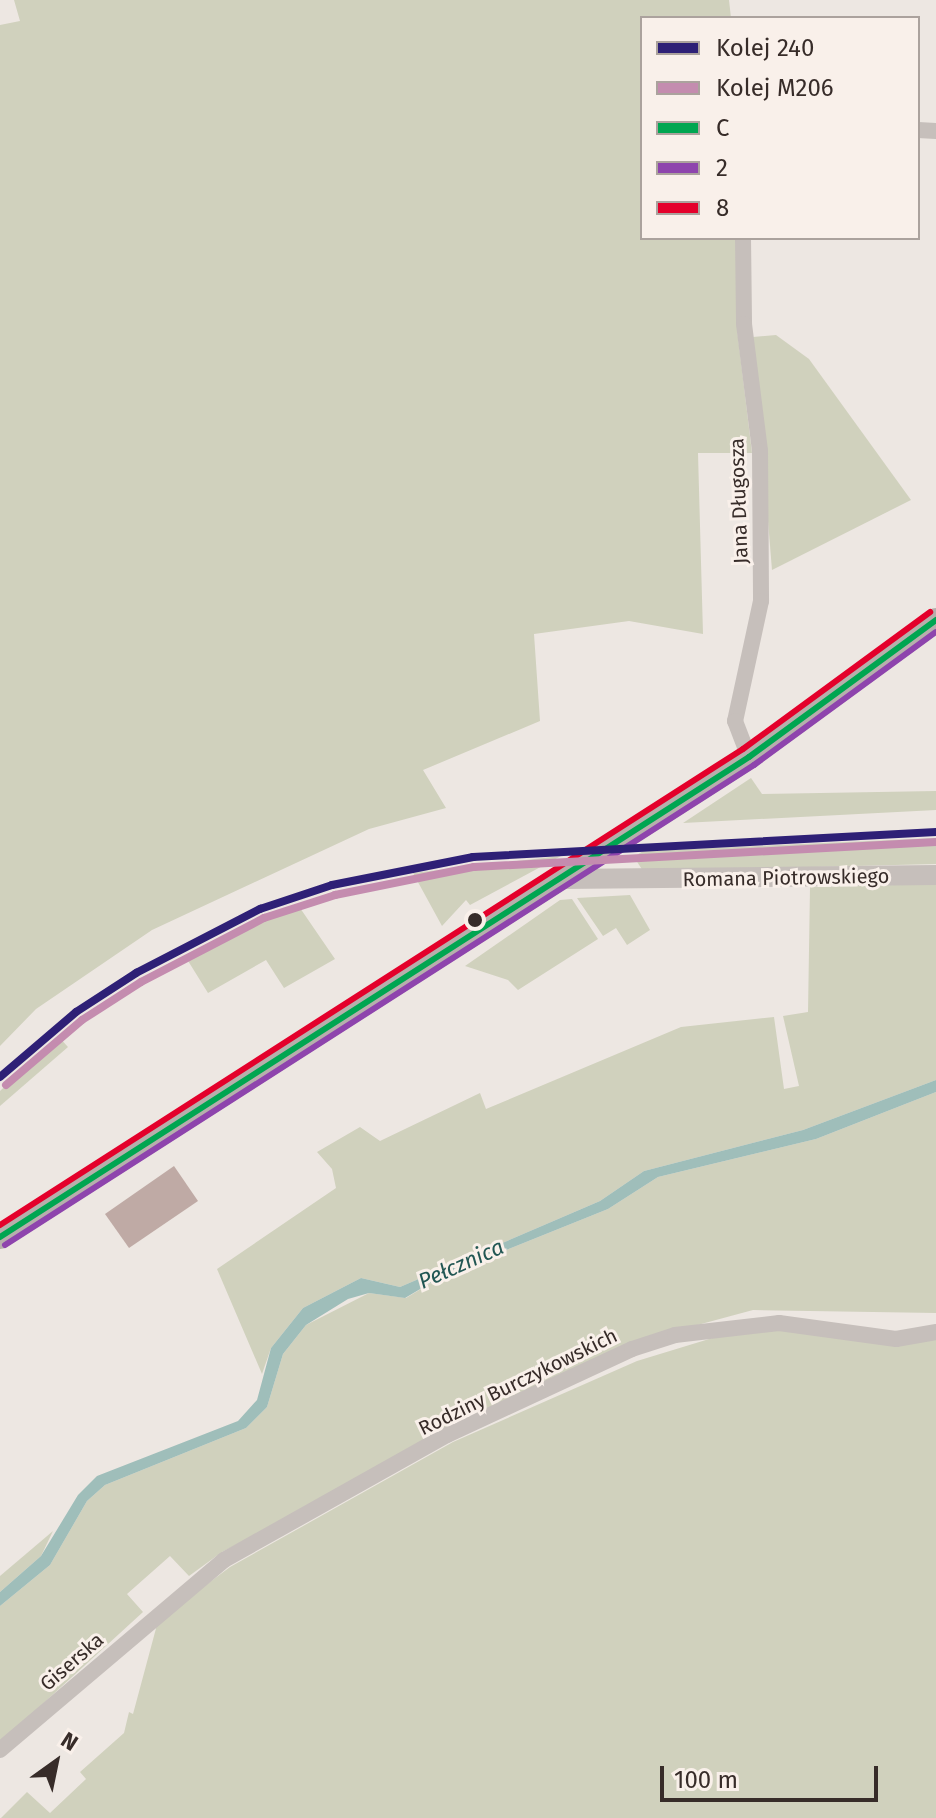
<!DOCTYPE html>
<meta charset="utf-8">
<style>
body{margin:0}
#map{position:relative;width:936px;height:1818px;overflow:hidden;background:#ede7e2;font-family:"Fira Sans",sans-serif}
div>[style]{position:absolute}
.green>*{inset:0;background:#d0d1bd}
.water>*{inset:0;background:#9fbeba}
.building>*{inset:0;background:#bfaaa5}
.minor>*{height:16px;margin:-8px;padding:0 8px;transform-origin:8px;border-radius:8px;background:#c6bfbb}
.tertiary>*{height:20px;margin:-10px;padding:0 10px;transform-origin:10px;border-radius:10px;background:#c6bfbb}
.secondary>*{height:24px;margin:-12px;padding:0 12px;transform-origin:12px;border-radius:12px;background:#b7afac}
.bus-1>*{height:6px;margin:-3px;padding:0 3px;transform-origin:3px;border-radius:3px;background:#00a651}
.bus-2>*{height:6px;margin:-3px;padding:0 3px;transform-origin:3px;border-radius:3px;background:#8e44ad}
.bus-3>*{height:6px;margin:-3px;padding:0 3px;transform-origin:3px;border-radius:3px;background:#e4002b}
.rail-1>*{height:8px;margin:-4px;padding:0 4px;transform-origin:4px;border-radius:4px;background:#2e2076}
.rail-2>*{height:8px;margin:-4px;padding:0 4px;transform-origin:4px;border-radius:4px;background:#c48caf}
.dots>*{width:22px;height:22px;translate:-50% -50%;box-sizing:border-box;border:4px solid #f9f0ea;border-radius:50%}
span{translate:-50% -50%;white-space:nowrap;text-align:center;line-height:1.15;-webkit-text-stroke:6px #f9f0ea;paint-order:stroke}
.street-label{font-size:20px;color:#372c29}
.water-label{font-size:22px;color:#215653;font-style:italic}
.legend{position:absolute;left:640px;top:16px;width:280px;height:224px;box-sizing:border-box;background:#f9f0ea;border:2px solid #aba29d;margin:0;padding:10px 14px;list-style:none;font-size:24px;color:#372c29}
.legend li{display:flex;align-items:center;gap:16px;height:40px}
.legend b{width:40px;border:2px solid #aba29d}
.north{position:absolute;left:16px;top:1722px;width:80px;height:80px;-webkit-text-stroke:6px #f9f0ea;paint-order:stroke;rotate:33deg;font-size:22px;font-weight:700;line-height:32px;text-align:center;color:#372c29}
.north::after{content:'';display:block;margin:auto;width:28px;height:36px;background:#372c29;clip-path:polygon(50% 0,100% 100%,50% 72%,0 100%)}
.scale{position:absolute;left:660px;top:1766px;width:218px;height:36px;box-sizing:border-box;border:4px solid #372c29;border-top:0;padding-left:10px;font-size:24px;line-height:28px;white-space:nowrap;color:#372c29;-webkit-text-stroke:6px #f9f0ea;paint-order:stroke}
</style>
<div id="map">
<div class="green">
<div style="clip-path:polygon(14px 0,729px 0,731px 18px,642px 18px,642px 238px,736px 238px,737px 329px,752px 453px,698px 453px,703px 634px,629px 621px,534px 634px,540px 721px,423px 770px,446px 808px,369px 829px,152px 930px,36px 1009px,0 1046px,0 25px,20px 21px)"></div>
<div style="clip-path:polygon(776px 335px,809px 359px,911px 500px,772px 570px,753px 337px)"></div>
<div style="clip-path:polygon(751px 778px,762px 794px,936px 791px,936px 810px,683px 823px)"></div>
<div style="clip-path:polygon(936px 838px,936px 864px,643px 871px,634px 857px,643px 851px)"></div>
<div style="clip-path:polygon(561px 856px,470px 905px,466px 900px,442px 926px,413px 873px)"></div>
<div style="clip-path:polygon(936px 884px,936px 1080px,803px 1130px,644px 1171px,600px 1201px,400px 1287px,361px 1278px,303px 1308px,271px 1348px,262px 1374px,217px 1269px,336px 1188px,332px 1169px,317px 1152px,360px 1127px,380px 1141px,480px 1093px,486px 1109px,681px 1027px,774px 1017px,784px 1089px,799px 1086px,783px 1016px,808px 1012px,810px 887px)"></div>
<div style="clip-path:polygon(630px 895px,650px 930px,627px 945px,616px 928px,603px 936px,577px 898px)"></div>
<div style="clip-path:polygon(572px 899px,598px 939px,518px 990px,508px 980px,465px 966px,560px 900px)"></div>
<div style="clip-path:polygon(298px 905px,335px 959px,284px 988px,266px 960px,208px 993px,185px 956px)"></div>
<div style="clip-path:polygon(58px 1036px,68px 1047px,0 1106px,0 1091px)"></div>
<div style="clip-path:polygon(936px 1092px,936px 1313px,753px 1310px,627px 1344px,222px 1552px,189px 1576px,170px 1556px,127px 1594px,143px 1612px,0 1743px,0 1606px,50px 1565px,87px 1501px,105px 1485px,246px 1428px,267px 1407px,283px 1354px,306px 1325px,369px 1293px,406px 1298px,444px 1275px,608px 1209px,658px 1177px,816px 1139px)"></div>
<div style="clip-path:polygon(755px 1325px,936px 1334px,936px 1818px,1px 1818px,27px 1792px,50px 1813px,86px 1779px,80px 1772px,124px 1733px,129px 1712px,133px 1714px,158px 1621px,230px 1567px,453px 1442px,637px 1361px)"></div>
<div style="clip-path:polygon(53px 1531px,41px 1556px,0 1592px,0 1576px)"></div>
</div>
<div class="water">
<div style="clip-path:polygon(936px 1080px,936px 1092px,816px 1139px,658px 1177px,608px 1209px,444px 1275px,405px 1298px,369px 1293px,348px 1299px,306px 1325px,283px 1354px,267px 1407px,246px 1428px,105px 1485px,87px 1501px,50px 1565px,0 1606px,0 1592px,41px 1556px,78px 1495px,97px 1476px,238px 1421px,257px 1400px,271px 1348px,303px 1308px,361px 1278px,400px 1287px,600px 1201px,644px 1171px,803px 1130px)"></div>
</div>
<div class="building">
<div style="clip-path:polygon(174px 1166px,198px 1201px,129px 1248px,105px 1214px)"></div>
</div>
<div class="minor">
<div style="left:918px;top:130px;width:18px;rotate:3deg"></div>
<div style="left:743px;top:238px;width:86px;rotate:89.3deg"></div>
<div style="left:744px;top:324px;width:128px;rotate:82.8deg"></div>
<div style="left:760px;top:451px;width:150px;rotate:89.6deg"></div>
<div style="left:761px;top:601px;width:123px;rotate:102.2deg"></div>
<div style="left:735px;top:721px;width:39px;rotate:69deg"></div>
<div style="left:0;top:1750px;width:294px;rotate:-40.3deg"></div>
<div style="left:224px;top:1560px;width:256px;rotate:-29.3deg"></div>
<div style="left:447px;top:1435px;width:204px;rotate:-24.9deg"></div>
<div style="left:632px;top:1349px;width:45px;rotate:-18deg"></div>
<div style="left:675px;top:1335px;width:105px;rotate:-6.6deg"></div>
<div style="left:779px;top:1323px;width:118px;rotate:7.8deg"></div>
<div style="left:896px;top:1339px;width:41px;rotate:-9.9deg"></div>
</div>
<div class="tertiary">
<div style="left:562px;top:879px;width:374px;rotate:-0.6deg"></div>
</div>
<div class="secondary">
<div style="left:0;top:1237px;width:890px;rotate:-32.65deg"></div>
<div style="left:749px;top:757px;width:232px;rotate:-36.2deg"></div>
</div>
<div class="bus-1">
<div style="left:0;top:1237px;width:890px;rotate:-32.65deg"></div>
<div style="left:749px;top:757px;width:232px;rotate:-36.2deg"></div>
</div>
<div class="bus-2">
<div style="left:5px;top:1245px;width:890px;rotate:-32.65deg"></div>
<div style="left:754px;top:765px;width:225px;rotate:-36.2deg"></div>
</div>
<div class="bus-3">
<div style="left:0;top:1225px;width:882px;rotate:-32.65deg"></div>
<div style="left:743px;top:749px;width:232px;rotate:-36.2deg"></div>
</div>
<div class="rail-1">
<div style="left:0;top:1077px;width:100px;rotate:-40.5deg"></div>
<div style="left:76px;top:1012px;width:72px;rotate:-33deg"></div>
<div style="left:136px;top:973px;width:140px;rotate:-27.3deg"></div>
<div style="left:260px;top:909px;width:76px;rotate:-18.4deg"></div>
<div style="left:332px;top:885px;width:144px;rotate:-11.2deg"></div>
<div style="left:473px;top:857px;width:464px;rotate:-3.1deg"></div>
</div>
<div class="rail-2">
<div style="left:6px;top:1085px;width:100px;rotate:-40.5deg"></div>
<div style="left:82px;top:1020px;width:70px;rotate:-32.8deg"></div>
<div style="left:141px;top:982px;width:139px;rotate:-27.5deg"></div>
<div style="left:264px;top:918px;width:75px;rotate:-17.9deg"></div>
<div style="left:335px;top:895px;width:142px;rotate:-11.4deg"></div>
<div style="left:474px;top:867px;width:463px;rotate:-3.1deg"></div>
</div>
<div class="dots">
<div style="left:475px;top:920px;background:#372c29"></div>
</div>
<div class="street-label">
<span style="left:739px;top:501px;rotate:-92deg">Jana Długosza</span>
<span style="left:786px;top:878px;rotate:-1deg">Romana Piotrowskiego</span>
<span style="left:518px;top:1382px;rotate:-26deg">Rodziny Burczykowskich</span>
<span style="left:72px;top:1662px;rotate:-41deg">Giserska</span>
</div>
<div class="water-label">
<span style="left:461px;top:1264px;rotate:-24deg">Pełcznica</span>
</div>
<ul class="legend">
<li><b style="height:10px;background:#2e2076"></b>Kolej 240</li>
<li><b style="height:10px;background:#c48caf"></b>Kolej M206</li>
<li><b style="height:10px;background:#00a651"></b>C</li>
<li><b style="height:10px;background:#8e44ad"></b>2</li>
<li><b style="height:10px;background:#e4002b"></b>8</li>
</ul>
<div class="north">N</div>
<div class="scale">100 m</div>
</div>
